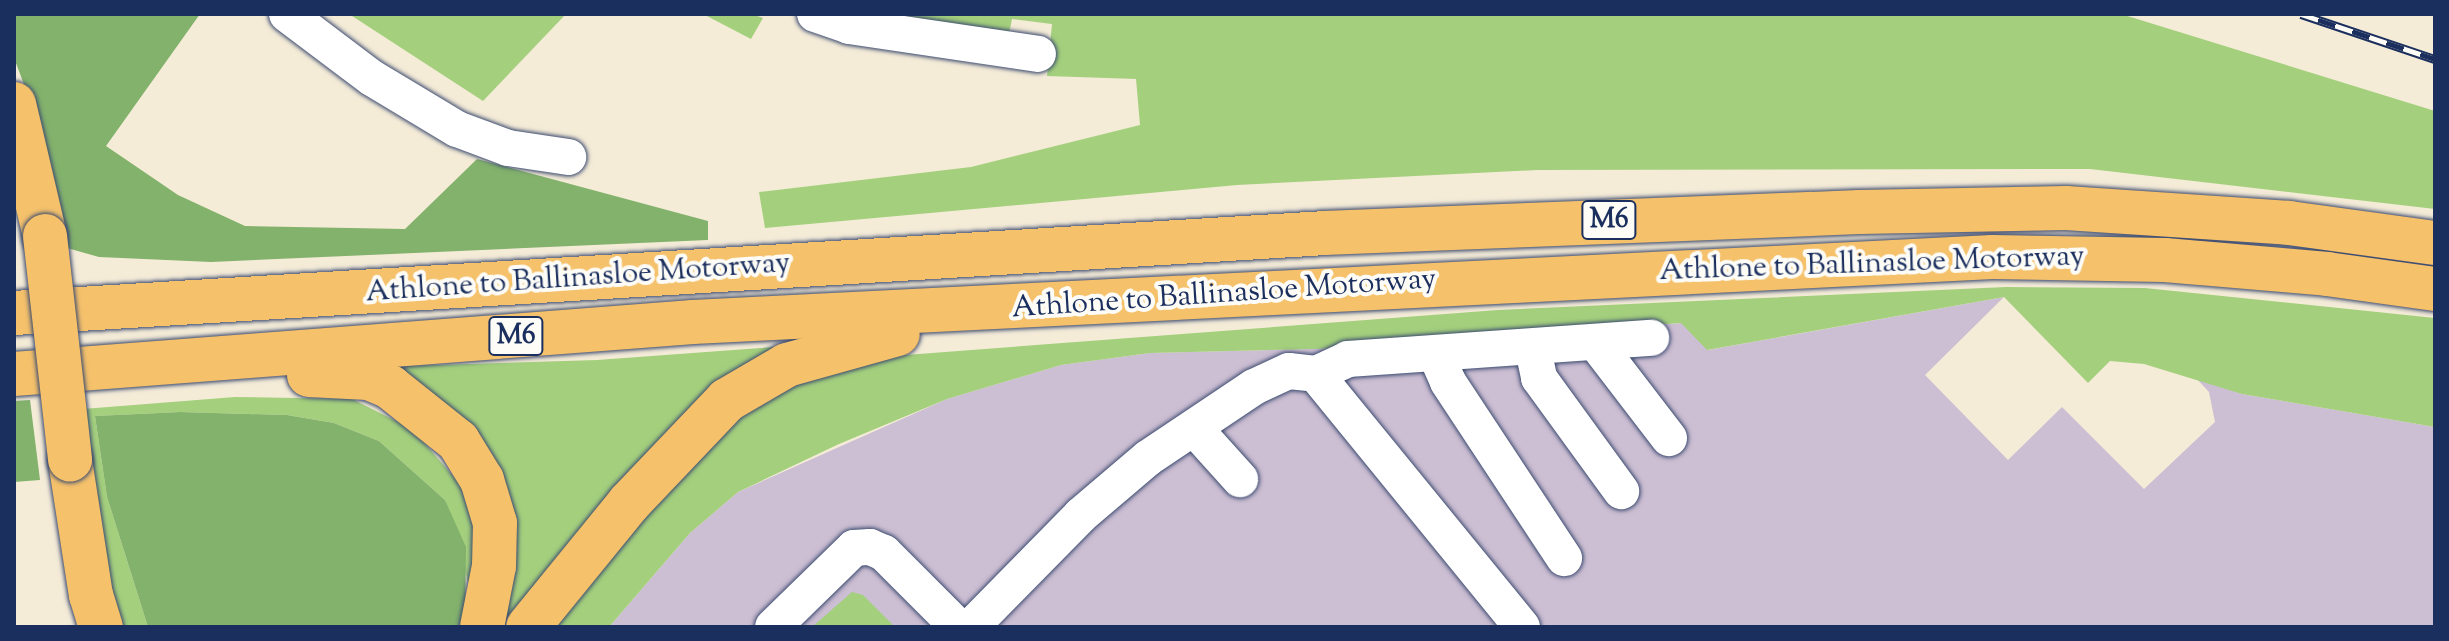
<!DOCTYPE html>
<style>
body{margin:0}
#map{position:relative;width:2449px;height:641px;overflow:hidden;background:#f5ecd8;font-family:"Sorts Mill Goudy",serif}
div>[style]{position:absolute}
.industrial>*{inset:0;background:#ccbed3}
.green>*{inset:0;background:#a4d07d}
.forest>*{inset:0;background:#83b26c}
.roads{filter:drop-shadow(0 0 2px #3c4b70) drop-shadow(0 0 2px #3c4b70)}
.minor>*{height:36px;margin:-18px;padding:0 18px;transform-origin:18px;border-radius:18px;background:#fff}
.major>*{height:44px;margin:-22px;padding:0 22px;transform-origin:22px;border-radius:22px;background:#f5c16b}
.highway>*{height:44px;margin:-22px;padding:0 22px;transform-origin:22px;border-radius:22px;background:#f5c16b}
.rail>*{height:9px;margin-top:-4.5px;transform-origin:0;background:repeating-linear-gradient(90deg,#fdfcf7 0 18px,#1b2f5e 0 36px);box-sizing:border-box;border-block:2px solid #1b2f5e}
.bridges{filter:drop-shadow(0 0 2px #3c4b70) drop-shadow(0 0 2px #3c4b70)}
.major-bridge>*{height:44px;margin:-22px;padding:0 22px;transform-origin:22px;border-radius:22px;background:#f5c16b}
span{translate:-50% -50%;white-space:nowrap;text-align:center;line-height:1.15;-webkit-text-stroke:8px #fdfcf7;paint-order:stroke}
.shield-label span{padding:2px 6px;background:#fdfcf7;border:2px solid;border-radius:6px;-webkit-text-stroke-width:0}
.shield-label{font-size:28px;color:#1b2f5e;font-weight:700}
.street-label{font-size:30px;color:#1b2f5e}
.frame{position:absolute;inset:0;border:16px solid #1b2f5e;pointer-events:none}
</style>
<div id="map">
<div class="industrial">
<div style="clip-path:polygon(2004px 297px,1925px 375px,2008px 460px,2062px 407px,2144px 489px,2215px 422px,2209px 392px,2196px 378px,2242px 394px,2435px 427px,2435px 627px,609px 627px,690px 533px,738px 492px,947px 399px,1061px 365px,1150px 353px,1353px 348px,1682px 323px,1708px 350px)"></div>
</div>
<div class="green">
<div style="clip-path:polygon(349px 14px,566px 14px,483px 101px)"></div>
<div style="clip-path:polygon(703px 14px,752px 14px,763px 18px,751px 39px)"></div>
<div style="clip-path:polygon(844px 14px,2121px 14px,2435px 111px,2435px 209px,2090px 169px,1537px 170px,1237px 185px,765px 228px,759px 192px,971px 167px,1140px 125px,1136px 79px,1047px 76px,1052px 24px,1012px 19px,1009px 34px)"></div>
<div style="clip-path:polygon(2006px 287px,2145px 288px,2435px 318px,2435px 427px,2242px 394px,2144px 364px,2110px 361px,2088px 383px,2004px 297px,1707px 350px,1681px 323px,1353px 348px,1150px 353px,1061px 365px,947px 399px,839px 444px,738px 492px,690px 533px,609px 627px,545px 627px,632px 522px,754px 402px,812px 372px,866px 358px,1498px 310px)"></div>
<div style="clip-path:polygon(787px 346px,514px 627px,498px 627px,509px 538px,370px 367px,597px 360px)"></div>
<div style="clip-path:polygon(235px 397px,352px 399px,412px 429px,460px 484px,473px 517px,476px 610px,445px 500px,379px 441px,334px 423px,287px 415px,180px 412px,95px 416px,107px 497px,148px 627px,114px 627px,83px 409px)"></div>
<div style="clip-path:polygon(852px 592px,863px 595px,895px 627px,812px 627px)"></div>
</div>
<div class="forest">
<div style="clip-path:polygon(14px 14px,200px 14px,106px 146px,178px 195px,245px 226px,405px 229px,477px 159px,708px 221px,708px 240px,211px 262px,99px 257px,67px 248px,44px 137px,14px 58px)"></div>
<div style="clip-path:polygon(30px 400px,40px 480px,14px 482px,14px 401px)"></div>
<div style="clip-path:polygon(180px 412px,287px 415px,334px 423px,379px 441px,445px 500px,466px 547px,465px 627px,148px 627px,107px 497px,95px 416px)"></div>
</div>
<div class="roads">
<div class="minor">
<div style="left:287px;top:14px;width:106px;rotate:37deg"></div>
<div style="left:372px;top:78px;width:99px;rotate:31deg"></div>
<div style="left:457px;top:129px;width:54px;rotate:20.4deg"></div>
<div style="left:508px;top:148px;width:61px;rotate:8.5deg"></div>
<div style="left:815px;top:14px;width:36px;rotate:19deg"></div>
<div style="left:849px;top:26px;width:191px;rotate:8.4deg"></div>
<div style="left:1596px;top:343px;width:120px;rotate:52.5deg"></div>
<div style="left:1533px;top:349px;width:30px;rotate:78deg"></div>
<div style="left:1539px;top:378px;width:140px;rotate:54deg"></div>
<div style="left:1437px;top:357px;width:27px;rotate:66deg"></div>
<div style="left:1448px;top:382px;width:211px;rotate:56.6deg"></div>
<div style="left:1194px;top:428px;width:69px;rotate:48deg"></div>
<div style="left:773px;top:627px;width:113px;rotate:-44.3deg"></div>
<div style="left:854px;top:548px;width:16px;rotate:-4deg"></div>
<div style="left:870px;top:547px;width:15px;rotate:23deg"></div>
<div style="left:884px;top:553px;width:105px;rotate:45deg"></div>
<div style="left:971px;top:627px;width:157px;rotate:-45.5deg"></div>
<div style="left:1081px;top:515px;width:88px;rotate:-40.4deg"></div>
<div style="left:1148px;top:458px;width:128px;rotate:-33.8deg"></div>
<div style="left:1254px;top:387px;width:38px;rotate:-25deg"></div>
<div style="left:1289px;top:371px;width:27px;rotate:6deg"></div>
<div style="left:1522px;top:627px;width:326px;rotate:-129.2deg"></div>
<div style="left:1316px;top:374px;width:35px;rotate:-25deg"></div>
<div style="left:1348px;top:359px;width:304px;rotate:-4deg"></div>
</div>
<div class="major">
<div style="left:14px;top:104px;width:136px;rotate:76.8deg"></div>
<div style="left:70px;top:460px;width:137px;rotate:81.2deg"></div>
<div style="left:91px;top:595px;width:34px;rotate:73deg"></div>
</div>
<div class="highway">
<div style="left:14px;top:313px;width:1312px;rotate:-3.49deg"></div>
<div style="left:1324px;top:233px;width:536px;rotate:-2.24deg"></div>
<div style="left:1860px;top:212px;width:206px;rotate:-1.1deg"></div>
<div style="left:2066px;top:208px;width:224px;rotate:3.8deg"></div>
<div style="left:2289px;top:223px;width:147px;rotate:7.8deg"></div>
<div style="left:14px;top:374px;width:681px;rotate:-4.38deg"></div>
<div style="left:693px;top:322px;width:1301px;rotate:-2.86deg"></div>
<div style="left:1992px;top:257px;width:173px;rotate:1deg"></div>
<div style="left:2165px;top:260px;width:163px;rotate:4.9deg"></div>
<div style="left:2327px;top:274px;width:109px;rotate:7.9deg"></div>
<div style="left:309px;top:375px;width:60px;rotate:2.9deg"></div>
<div style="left:369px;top:378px;width:23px;rotate:23deg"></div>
<div style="left:390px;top:387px;width:87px;rotate:38.5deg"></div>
<div style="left:458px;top:441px;width:46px;rotate:58.4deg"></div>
<div style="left:482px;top:480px;width:45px;rotate:73.2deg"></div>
<div style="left:495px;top:523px;width:43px;rotate:91.3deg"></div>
<div style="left:494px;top:566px;width:62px;rotate:101.1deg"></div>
<div style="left:528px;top:627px;width:160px;rotate:-50.8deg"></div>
<div style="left:629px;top:503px;width:142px;rotate:-46.4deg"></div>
<div style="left:727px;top:400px;width:69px;rotate:-30.3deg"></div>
<div style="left:787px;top:365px;width:115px;rotate:-15.6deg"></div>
</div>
</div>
<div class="rail">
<div style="left:2301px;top:14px;width:141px;rotate:18.6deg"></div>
</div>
<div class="bridges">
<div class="major-bridge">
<div style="left:45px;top:236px;width:225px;rotate:83.6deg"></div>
</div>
</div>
<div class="shield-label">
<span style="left:1609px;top:220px">M6</span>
<span style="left:516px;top:336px">M6</span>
</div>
<div class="street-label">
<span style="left:1872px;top:265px;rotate:-2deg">Athlone to Ballinasloe Motorway</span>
<span style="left:578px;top:279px;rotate:-4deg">Athlone to Ballinasloe Motorway</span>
<span style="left:1224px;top:295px;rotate:-4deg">Athlone to Ballinasloe Motorway</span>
</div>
<div class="frame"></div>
</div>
